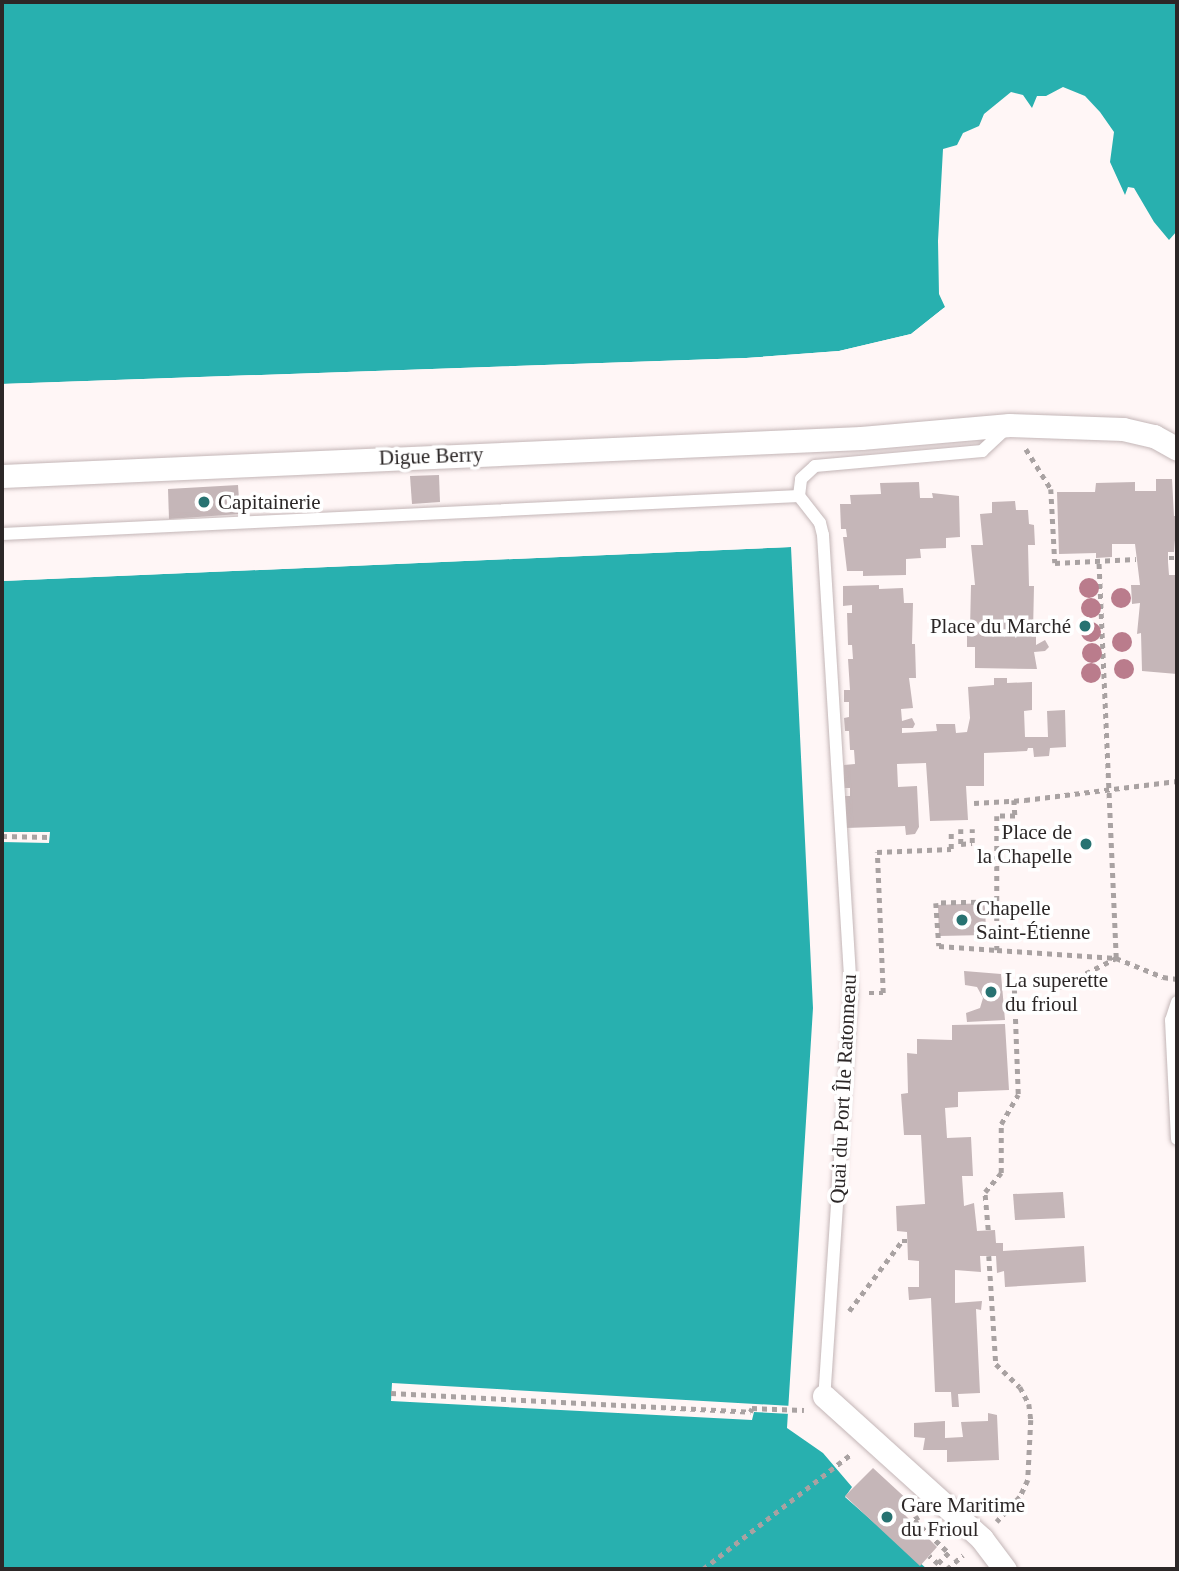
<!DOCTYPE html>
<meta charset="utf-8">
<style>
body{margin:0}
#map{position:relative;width:1179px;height:1571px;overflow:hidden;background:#fff6f6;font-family:Georgia,serif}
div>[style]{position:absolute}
.water>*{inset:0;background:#28b0af}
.pier>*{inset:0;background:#fff6f6}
.building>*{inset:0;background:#c5b6b8}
.path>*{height:4.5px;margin-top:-2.25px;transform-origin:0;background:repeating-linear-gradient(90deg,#a9a2a2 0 5px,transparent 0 10px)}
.roads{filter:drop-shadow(0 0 2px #c4b6b7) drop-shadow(0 0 2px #c4b6b7)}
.lane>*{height:12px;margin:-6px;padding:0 6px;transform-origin:6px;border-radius:6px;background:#fff}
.street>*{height:23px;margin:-11.5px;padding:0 11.5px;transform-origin:11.5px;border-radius:11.5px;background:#fff}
.trees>*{width:20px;height:20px;margin:-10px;border-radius:50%;background:#ba7c8c}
.dots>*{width:19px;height:19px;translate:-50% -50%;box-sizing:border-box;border:4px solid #fff;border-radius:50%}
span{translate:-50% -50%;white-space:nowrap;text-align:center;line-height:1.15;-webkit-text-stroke:7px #fff;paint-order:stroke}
.street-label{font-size:21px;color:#2c2727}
.poi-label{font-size:21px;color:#2c2727}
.left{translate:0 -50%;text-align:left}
.right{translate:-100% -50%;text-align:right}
.frame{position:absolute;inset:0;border:4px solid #2c2727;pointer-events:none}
</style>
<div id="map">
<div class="water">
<div style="clip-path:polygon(2px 2px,1177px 2px,1177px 231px,1169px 240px,1154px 222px,1134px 188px,1128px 187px,1125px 195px,1110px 162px,1114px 132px,1100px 112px,1085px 96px,1063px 87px,1046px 96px,1037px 96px,1032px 108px,1023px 95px,1011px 92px,984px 114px,979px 126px,963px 133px,957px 145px,943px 149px,938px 241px,939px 294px,945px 307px,911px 334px,839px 351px,746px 358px,2px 384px)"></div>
<div style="clip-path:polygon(791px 547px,813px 1008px,787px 1428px,823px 1453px,852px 1487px,845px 1497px,927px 1569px,2px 1569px,2px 581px)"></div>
</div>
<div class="pier">
<div style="clip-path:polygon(945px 307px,939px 316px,913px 337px,839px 355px,746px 362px,2px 387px,2px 384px,746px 358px,839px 351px,911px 334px)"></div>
<div style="clip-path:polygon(793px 544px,791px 547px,2px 581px,2px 577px)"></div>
<div style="clip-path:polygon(2px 832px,50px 832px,49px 843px,2px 842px)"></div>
<div style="clip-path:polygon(392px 1383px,792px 1406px,791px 1414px,754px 1412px,752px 1420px,391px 1401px)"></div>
</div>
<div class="building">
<div style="clip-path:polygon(439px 475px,440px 502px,412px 504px,410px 476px)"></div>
<div style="clip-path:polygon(1156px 479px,1172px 479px,1174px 516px,1177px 516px,1174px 552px,1168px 552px,1168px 562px,1169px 575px,1177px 575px,1177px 674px,1142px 671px,1141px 633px,1137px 634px,1140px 603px,1132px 604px,1131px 585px,1140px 585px,1135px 544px,1112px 544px,1112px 557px,1096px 558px,1096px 553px,1059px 554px,1057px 492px,1095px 492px,1096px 483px,1135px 482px,1135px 491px,1156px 491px)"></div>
<div style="clip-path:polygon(919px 482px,920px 498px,933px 498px,932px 493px,959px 496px,960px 537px,946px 538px,946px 548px,920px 549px,921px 558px,906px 559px,906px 575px,863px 576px,863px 571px,847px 571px,843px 537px,847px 537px,846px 529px,841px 529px,840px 504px,851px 504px,850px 495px,881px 494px,880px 483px)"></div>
<div style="clip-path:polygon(238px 485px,240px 514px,169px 519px,168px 489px)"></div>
<div style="clip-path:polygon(1015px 501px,1016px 510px,1028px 510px,1029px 524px,1034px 525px,1035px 545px,1028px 545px,1029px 586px,1034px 586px,1033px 633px,1036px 633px,1036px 645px,1045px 640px,1049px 647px,1045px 651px,1034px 652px,1037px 669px,975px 668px,975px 647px,967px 647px,967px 629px,970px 629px,971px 585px,975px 585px,971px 545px,983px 545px,980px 514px,992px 513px,992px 502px)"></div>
<div style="clip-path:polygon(879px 585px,879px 589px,903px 588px,904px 603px,913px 603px,912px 644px,915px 644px,916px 678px,909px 678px,913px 708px,901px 709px,902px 721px,912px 718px,915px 724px,913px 728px,902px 728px,902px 733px,937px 731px,936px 724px,955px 724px,956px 733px,967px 732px,970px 718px,968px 687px,994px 685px,994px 678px,1007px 678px,1007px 683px,1032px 682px,1032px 710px,1024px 711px,1025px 737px,1048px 737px,1047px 711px,1065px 710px,1066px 747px,1050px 748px,1049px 756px,1034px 757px,1033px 748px,1028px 748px,1027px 751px,984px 753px,984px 786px,966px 786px,968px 820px,930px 821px,926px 763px,897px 764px,898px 787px,917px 786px,919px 827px,915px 834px,906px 835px,905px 826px,846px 828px,845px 796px,850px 796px,850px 788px,844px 788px,844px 765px,855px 764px,854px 750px,850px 750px,849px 731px,845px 731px,844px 718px,849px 717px,849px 702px,844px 702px,844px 690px,850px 690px,848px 659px,853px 659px,852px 645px,848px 645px,847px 613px,852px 613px,852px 605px,843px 606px,843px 586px)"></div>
<div style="clip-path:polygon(985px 903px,986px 935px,939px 936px,938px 905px)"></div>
<div style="clip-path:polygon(964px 971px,1001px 974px,1005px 1020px,967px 1022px,966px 1013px,980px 1008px,983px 998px,977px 987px,965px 985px)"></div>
<div style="clip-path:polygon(1005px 1024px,1009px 1090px,958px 1092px,958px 1107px,945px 1108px,947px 1138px,971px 1137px,973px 1176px,962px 1176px,964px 1206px,974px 1203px,977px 1231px,995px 1230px,996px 1243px,1003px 1243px,1003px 1251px,1084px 1246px,1086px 1282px,1005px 1287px,1004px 1271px,997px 1273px,996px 1256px,980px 1256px,981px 1272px,955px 1270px,955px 1303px,982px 1301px,981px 1310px,976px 1309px,980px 1393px,958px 1394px,959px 1407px,952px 1407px,951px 1392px,935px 1392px,931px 1298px,909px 1300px,908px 1287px,919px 1287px,919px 1261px,908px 1260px,907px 1232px,897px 1231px,896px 1206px,925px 1204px,921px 1135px,904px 1135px,901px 1094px,908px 1093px,907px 1053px,917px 1054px,917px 1039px,952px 1040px,952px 1025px)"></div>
<div style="clip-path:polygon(1063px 1192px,1065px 1218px,1015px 1220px,1013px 1194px)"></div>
<div style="clip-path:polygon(988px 1413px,997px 1415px,999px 1460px,947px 1462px,947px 1450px,923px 1450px,925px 1438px,914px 1437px,914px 1423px,945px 1421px,945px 1438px,963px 1437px,961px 1422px,988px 1421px)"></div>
<div style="clip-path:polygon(873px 1468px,911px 1503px,903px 1513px,937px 1547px,920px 1566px,845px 1496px)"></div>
</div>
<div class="path">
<div style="left:1026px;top:449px;width:47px;rotate:58deg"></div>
<div style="left:1051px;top:489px;width:74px;rotate:86.9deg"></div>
<div style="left:1055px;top:563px;width:81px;rotate:-2.8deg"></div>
<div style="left:1169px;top:558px;width:8px"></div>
<div style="left:1014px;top:800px;width:16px;rotate:86deg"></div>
<div style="left:1015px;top:816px;width:18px;rotate:180deg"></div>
<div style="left:997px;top:816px;width:134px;rotate:90deg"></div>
<div style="left:997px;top:950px;width:119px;rotate:3.8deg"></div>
<div style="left:1116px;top:958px;width:397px;rotate:-92.5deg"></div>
<div style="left:974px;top:803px;width:51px;rotate:-3.4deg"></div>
<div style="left:1025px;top:800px;width:153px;rotate:-7.1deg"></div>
<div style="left:961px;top:829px;width:15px;rotate:90deg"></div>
<div style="left:961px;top:844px;width:11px;rotate:-5deg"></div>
<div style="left:972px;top:843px;width:14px;rotate:-90deg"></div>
<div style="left:2px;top:836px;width:48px;rotate:1.2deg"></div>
<div style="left:996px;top:902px;width:60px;rotate:179deg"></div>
<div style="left:936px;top:903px;width:43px;rotate:86deg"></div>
<div style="left:939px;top:946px;width:58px;rotate:3.9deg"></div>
<div style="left:869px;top:993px;width:14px"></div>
<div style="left:883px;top:993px;width:141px;rotate:-92.4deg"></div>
<div style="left:877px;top:852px;width:74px;rotate:-2.3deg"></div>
<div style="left:951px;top:849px;width:18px;rotate:-90deg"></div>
<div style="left:988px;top:1230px;width:38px;rotate:-95deg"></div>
<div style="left:985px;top:1192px;width:25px;rotate:-50deg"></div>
<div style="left:1001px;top:1173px;width:49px;rotate:-90deg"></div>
<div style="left:1001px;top:1124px;width:34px;rotate:-60deg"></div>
<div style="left:1018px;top:1094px;width:110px;rotate:-92.1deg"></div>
<div style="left:1014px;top:984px;width:11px;rotate:-27deg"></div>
<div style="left:1024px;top:979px;width:36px;rotate:13deg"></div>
<div style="left:1059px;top:987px;width:64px;rotate:-27deg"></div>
<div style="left:1116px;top:958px;width:51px;rotate:22deg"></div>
<div style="left:1163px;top:977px;width:14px;rotate:8deg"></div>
<div style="left:989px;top:1256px;width:108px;rotate:86.3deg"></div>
<div style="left:996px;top:1364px;width:33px;rotate:44deg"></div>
<div style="left:1020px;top:1387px;width:19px;rotate:62deg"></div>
<div style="left:1029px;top:1404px;width:16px;rotate:83deg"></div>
<div style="left:1031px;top:1420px;width:60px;rotate:92.9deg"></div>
<div style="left:1028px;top:1480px;width:19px;rotate:115deg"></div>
<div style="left:1020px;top:1497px;width:34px;rotate:133deg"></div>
<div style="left:849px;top:1311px;width:88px;rotate:-52.9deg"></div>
<div style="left:902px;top:1241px;width:5px"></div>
<div style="left:391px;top:1393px;width:360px;rotate:3deg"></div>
<div style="left:750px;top:1412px;width:4px;rotate:-63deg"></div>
<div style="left:752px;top:1408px;width:52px;rotate:2.2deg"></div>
<div style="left:919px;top:1517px;width:6px;rotate:149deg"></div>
<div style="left:914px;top:1520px;width:48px;rotate:43.3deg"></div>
<div style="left:949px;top:1553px;width:16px;rotate:135deg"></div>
<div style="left:938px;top:1564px;width:12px;rotate:-138deg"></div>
<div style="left:703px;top:1569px;width:187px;rotate:-37.8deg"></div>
<div style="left:947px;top:1569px;width:21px;rotate:-41deg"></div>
</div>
<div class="roads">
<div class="lane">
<div style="left:799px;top:496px;width:34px;rotate:52deg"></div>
<div style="left:820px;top:523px;width:12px;rotate:76deg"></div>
<div style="left:823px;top:535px;width:460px;rotate:86.5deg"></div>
<div style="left:851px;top:994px;width:403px;rotate:93.8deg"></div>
<div style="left:799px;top:496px;width:17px;rotate:-83deg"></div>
<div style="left:801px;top:479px;width:19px;rotate:-43deg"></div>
<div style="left:815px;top:466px;width:168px;rotate:-5.1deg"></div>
<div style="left:982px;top:451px;width:37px;rotate:-43deg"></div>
<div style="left:2px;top:534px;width:798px;rotate:-2.73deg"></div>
<div style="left:1177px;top:1002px;width:19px;rotate:108deg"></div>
<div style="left:1171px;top:1020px;width:119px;rotate:87.1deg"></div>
</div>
<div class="street">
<div style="left:2px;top:476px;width:860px;rotate:-2.53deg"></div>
<div style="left:861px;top:438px;width:149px;rotate:-5deg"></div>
<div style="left:1009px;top:425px;width:114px;rotate:2deg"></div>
<div style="left:1123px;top:429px;width:32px;rotate:13deg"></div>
<div style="left:1154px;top:436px;width:26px;rotate:29deg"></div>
<div style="left:824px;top:1396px;width:213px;rotate:42.1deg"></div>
<div style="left:982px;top:1539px;width:38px;rotate:53deg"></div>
</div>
</div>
<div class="trees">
<div style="left:1089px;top:588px"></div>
<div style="left:1121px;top:598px"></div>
<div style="left:1091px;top:608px"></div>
<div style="left:1091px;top:632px"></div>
<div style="left:1122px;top:642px"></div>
<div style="left:1092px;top:653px"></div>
<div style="left:1124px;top:669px"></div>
<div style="left:1091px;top:673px"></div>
</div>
<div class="dots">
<div style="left:204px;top:502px;background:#277271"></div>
<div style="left:1085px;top:626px;background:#277271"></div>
<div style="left:1086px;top:844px;background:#277271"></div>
<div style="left:962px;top:920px;background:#277271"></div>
<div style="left:991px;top:992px;background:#277271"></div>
<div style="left:887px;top:1517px;background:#277271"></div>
</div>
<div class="street-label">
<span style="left:431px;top:456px;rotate:-2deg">Digue Berry</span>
<span style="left:843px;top:1089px;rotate:-87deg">Quai du Port Île Ratonneau</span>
</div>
<div class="poi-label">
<span class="left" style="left:218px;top:502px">Capitainerie</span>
<span class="right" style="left:1071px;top:626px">Place du Marché</span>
<span class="right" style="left:1072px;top:844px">Place de<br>la Chapelle</span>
<span class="left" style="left:976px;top:920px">Chapelle<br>Saint-Étienne</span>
<span class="left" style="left:1005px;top:992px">La superette<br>du frioul</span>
<span class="left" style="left:901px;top:1517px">Gare Maritime<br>du Frioul</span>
</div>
<div class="frame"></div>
</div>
